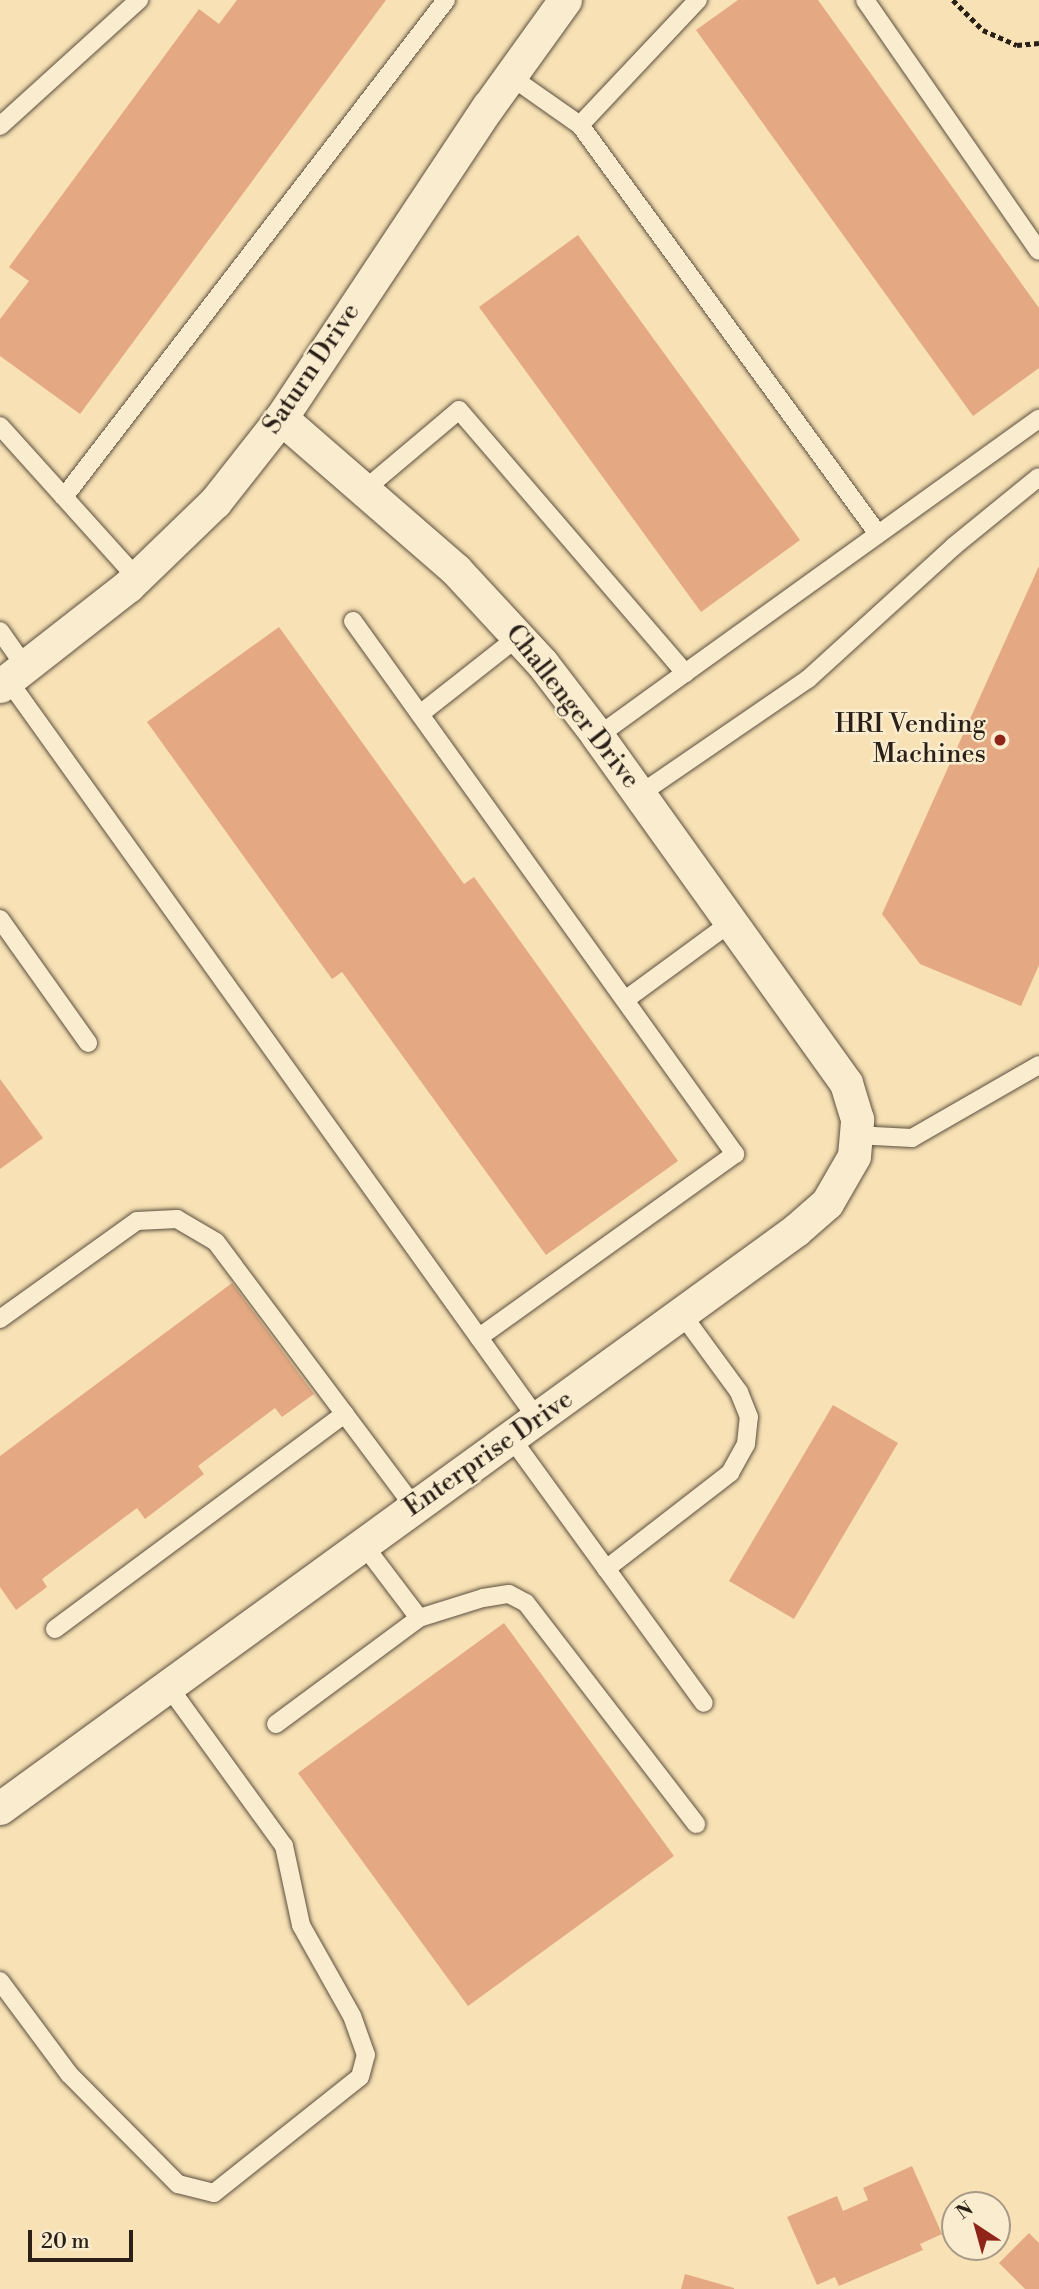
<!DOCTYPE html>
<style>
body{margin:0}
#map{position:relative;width:1039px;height:2289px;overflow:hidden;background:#f7e1b5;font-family:"Libre Bodoni",serif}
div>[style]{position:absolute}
.building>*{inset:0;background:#e4a983}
.path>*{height:4.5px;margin-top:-2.25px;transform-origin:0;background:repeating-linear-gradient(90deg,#2a2018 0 5px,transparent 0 8.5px)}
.roads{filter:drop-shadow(0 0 2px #5d503f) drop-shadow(0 0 2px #5d503f)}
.lane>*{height:18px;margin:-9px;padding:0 9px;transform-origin:9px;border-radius:9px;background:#faeccf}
.street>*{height:33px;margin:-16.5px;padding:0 16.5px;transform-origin:16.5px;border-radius:16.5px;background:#faeccf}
.dots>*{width:19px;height:19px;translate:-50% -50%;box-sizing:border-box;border:4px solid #faeccf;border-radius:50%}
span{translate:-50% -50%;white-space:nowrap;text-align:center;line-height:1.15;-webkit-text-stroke:5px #faeccf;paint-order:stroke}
.street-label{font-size:26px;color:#2a2018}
.poi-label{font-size:26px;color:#2a2018}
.right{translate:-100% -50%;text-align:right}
.north{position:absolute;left:941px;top:2191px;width:70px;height:70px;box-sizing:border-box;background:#faeccf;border:2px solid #a79a86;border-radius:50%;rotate:324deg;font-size:19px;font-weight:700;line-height:28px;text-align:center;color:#2a2018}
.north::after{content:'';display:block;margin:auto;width:24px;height:32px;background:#8f2418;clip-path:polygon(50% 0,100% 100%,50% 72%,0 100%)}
.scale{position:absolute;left:28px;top:2230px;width:105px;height:32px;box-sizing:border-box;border:4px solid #2a2018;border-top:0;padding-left:9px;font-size:21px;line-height:24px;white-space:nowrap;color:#2a2018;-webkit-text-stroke:5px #faeccf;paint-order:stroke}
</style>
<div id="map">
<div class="building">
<div style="clip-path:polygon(237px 0,386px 0,80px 414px,0 356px,0 319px,29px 281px,9px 267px,199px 9px,219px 24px)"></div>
<div style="clip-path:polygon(738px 0,818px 0,1039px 308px,1039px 368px,973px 416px,696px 30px)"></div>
<div style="clip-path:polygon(578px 235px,800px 540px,701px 612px,479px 307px)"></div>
<div style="clip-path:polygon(1039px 566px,1039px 965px,1021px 1006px,920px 964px,882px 914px)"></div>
<div style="clip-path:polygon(279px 627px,464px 884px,474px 877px,678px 1161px,546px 1255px,342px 972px,332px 979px,147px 722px)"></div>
<div style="clip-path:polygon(0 1079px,43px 1138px,0 1169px)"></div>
<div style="clip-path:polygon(232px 1283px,314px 1394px,282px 1417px,275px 1408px,198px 1466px,204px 1474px,145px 1519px,137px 1508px,42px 1579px,47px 1587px,16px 1610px,0 1587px,0 1456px)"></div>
<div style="clip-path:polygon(833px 1405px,898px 1443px,794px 1619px,729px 1581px)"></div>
<div style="clip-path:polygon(504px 1623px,674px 1856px,468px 2006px,298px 1773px)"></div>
<div style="clip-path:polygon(912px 2166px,942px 2234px,920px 2244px,923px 2250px,839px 2286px,835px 2277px,817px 2285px,787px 2217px,837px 2196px,843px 2211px,868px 2200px,863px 2188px)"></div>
<div style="clip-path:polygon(1029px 2233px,1039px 2243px,1039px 2289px,1025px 2289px,999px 2263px)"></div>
<div style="clip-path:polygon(685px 2274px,734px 2288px,734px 2289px,681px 2289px)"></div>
</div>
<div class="path">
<div style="left:953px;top:0;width:42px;rotate:45deg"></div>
<div style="left:983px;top:30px;width:37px;rotate:24deg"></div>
<div style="left:1017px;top:45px;width:22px;rotate:-5deg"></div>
</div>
<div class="roads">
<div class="lane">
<div style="left:865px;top:0;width:305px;rotate:55.3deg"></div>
<div style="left:510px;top:76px;width:85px;rotate:35deg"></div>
<div style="left:580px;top:125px;width:172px;rotate:-46.7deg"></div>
<div style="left:580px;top:125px;width:506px;rotate:53.92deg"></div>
<div style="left:0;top:126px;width:188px;rotate:-42.2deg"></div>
<div style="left:0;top:426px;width:205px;rotate:48deg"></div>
<div style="left:364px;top:490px;width:124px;rotate:-40.1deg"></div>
<div style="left:459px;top:410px;width:347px;rotate:49.3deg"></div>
<div style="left:685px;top:673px;width:107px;rotate:144.1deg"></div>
<div style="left:64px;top:497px;width:627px;rotate:-52.45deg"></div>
<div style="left:353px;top:621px;width:656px;rotate:54.37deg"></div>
<div style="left:735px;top:1154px;width:315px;rotate:144.4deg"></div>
<div style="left:0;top:631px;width:45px;rotate:54.9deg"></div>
<div style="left:685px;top:673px;width:436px;rotate:-35.7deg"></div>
<div style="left:8px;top:680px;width:910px;rotate:54.39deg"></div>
<div style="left:420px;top:714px;width:125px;rotate:-38.2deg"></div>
<div style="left:640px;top:794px;width:204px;rotate:-34.4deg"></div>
<div style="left:808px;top:679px;width:197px;rotate:-42.3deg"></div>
<div style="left:954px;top:546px;width:109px;rotate:-39.1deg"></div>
<div style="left:0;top:919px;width:152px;rotate:54.6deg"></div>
<div style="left:625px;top:1000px;width:134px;rotate:-36.2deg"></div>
<div style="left:855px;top:1135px;width:57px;rotate:3deg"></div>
<div style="left:912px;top:1138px;width:146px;rotate:-29.9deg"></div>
<div style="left:0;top:1319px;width:168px;rotate:-35.6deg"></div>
<div style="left:137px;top:1221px;width:40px;rotate:-2.9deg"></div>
<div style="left:177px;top:1219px;width:45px;rotate:30.5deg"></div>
<div style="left:216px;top:1242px;width:331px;rotate:53.2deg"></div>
<div style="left:512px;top:1439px;width:326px;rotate:54deg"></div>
<div style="left:606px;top:1569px;width:157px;rotate:-37.7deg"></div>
<div style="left:730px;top:1473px;width:33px;rotate:-61deg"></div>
<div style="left:746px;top:1444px;width:27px;rotate:-84deg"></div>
<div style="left:749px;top:1417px;width:27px;rotate:-112deg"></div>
<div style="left:739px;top:1392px;width:97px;rotate:-126.2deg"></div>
<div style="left:419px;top:1618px;width:67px;rotate:-17.4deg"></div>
<div style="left:483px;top:1598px;width:26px;rotate:-9deg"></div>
<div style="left:509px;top:1594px;width:19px;rotate:28deg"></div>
<div style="left:526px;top:1603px;width:279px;rotate:52.4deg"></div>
<div style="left:55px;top:1629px;width:361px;rotate:-36.6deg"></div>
<div style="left:276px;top:1724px;width:178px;rotate:-36.5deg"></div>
<div style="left:419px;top:1618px;width:93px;rotate:-127.1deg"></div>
<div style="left:0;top:1981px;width:116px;rotate:53.4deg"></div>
<div style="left:69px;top:2074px;width:155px;rotate:45.3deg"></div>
<div style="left:178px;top:2184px;width:37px;rotate:14deg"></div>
<div style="left:214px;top:2193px;width:186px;rotate:-38.5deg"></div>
<div style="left:360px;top:2077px;width:23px;rotate:-75deg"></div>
<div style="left:366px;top:2055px;width:41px;rotate:-109.7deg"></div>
<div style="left:352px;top:2016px;width:104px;rotate:-119.3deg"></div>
<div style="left:301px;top:1925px;width:81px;rotate:-102.1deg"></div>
<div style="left:284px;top:1846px;width:198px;rotate:-125.9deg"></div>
</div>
<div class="street">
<div style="left:0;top:686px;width:162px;rotate:-38deg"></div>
<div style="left:128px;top:586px;width:121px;rotate:-44deg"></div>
<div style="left:215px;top:502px;width:107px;rotate:-51.8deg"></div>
<div style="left:281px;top:418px;width:374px;rotate:-56.4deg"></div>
<div style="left:488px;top:107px;width:132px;rotate:-54.3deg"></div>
<div style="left:0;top:1808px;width:984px;rotate:-35.98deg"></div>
<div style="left:796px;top:1230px;width:41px;rotate:-41.1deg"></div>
<div style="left:827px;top:1203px;width:54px;rotate:-60.1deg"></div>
<div style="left:854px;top:1156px;width:37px;rotate:-85deg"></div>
<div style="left:857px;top:1119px;width:38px;rotate:-107deg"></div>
<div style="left:846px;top:1083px;width:427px;rotate:-125.6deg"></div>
<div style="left:598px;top:736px;width:92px;rotate:-127.5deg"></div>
<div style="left:542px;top:663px;width:127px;rotate:-132.8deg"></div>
<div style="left:456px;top:570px;width:232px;rotate:-139deg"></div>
</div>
</div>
<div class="dots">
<div style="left:1000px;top:740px;background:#8f2418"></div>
</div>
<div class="street-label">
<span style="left:312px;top:369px;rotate:-56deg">Saturn Drive</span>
<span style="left:572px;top:707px;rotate:52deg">Challenger Drive</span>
<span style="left:489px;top:1454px;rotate:-35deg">Enterprise Drive</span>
</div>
<div class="poi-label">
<span class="right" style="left:986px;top:740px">HRI Vending<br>Machines</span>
</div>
<div class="north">N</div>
<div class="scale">20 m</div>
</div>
